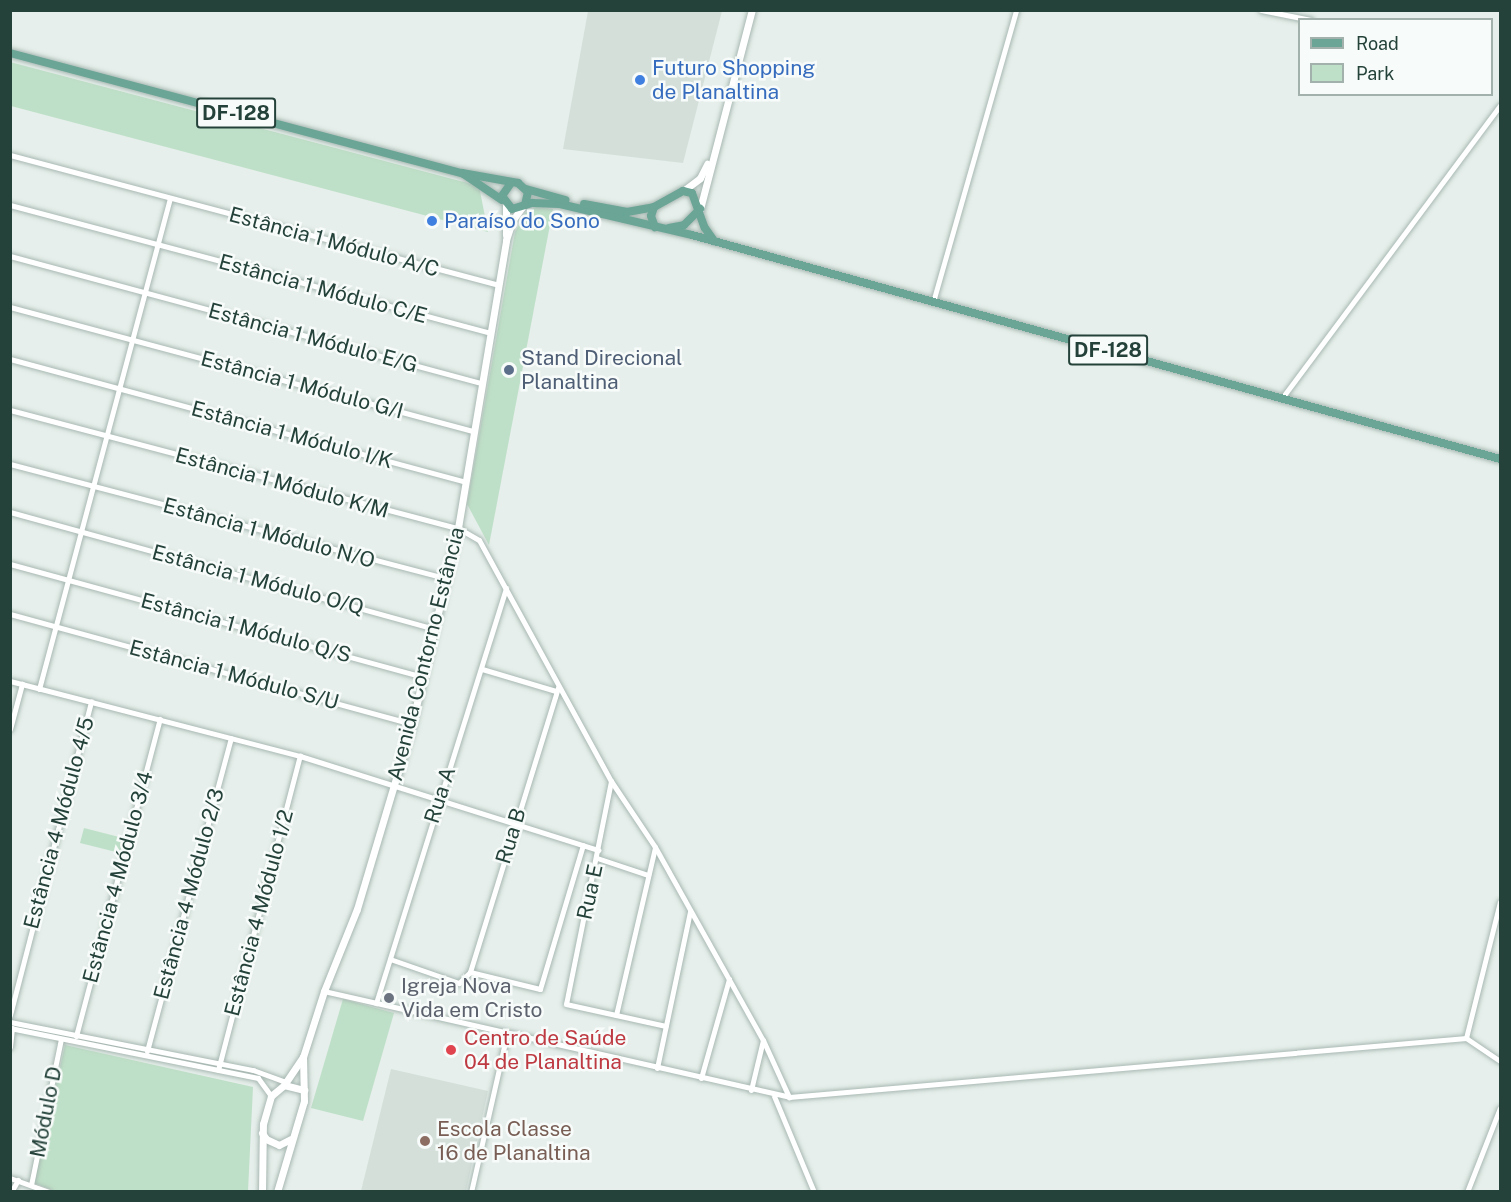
<!DOCTYPE html>
<meta charset="utf-8">
<style>
body{margin:0}
#map{position:relative;width:1511px;height:1202px;overflow:hidden;background:#e6efeb;font-family:"Public Sans",sans-serif}
div>[style]{position:absolute}
.built>*{inset:0;background:#d4dfda}
.green>*{inset:0;background:#bfe0c8}
.roads{filter:drop-shadow(0 0 2px #a8b8b2) drop-shadow(0 0 2px #a8b8b2)}
.minor>*{height:5px;margin:-2.5px;padding:0 2.5px;transform-origin:2.5px;border-radius:2.5px;background:#fff}
.tertiary>*{height:7px;margin:-3.5px;padding:0 3.5px;transform-origin:3.5px;border-radius:3.5px;background:#fff}
.primary>*{height:8px;margin:-4px;padding:0 4px;transform-origin:4px;border-radius:4px;background:#6aa596}
.dots>*{width:16px;height:16px;translate:-50% -50%;box-sizing:border-box;border:3px solid #f7fbf9;border-radius:50%}
span{translate:-50% -50%;white-space:nowrap;text-align:center;line-height:1.15;-webkit-text-stroke:5px #f7fbf9;paint-order:stroke}
.shield-label span{padding:2px 4px;background:#f7fbf9;border:2px solid;border-radius:4px;-webkit-text-stroke-width:0}
.shield-label{font-size:20px;color:#24423a;font-weight:700}
.shop-label{font-size:21px;color:#366cbe}
.left{translate:0 -50%;text-align:left}
.street-label{font-size:21px;color:#24423a}
.service-label{font-size:21px;color:#4e5e75}
.worship-label{font-size:21px;color:#5b616d}
.health-label{font-size:21px;color:#be3a42}
.education-label{font-size:21px;color:#785e54}
.frame{position:absolute;inset:0;border:12px solid #24423a;pointer-events:none}
.legend{position:absolute;left:1298px;top:18px;width:195px;height:78px;box-sizing:border-box;background:#f7fbf9;border:2px solid #a3b1ad;margin:0;padding:8px 10px;list-style:none;font-size:18px;color:#24423a}
.legend li{display:flex;align-items:center;gap:12px;height:30px}
.legend b{width:30px;border:2px solid #a3b1ad}
</style>
<div id="map">
<div class="built">
<div style="clip-path:polygon(588px 11px,722px 11px,683px 163px,563px 149px)"></div>
<div style="clip-path:polygon(391px 1069px,488px 1091px,466px 1191px,361px 1191px)"></div>
</div>
<div class="green">
<div style="clip-path:polygon(10px 62px,479px 186px,488px 232px,11px 106px)"></div>
<div style="clip-path:polygon(536px 207px,553px 209px,489px 545px,467px 504px,515px 232px,525px 213px)"></div>
<div style="clip-path:polygon(84px 828px,123px 838px,120px 853px,80px 843px)"></div>
<div style="clip-path:polygon(343px 999px,394px 1013px,363px 1121px,311px 1108px)"></div>
<div style="clip-path:polygon(65px 1045px,253px 1087px,248px 1191px,57px 1192px,34px 1183px)"></div>
</div>
<div class="roads">
<div class="minor">
<div style="left:1261px;top:10px;width:51px;rotate:11.3deg"></div>
<div style="left:10px;top:155px;width:506px;rotate:14.89deg"></div>
<div style="left:10px;top:205px;width:497px;rotate:14.9deg"></div>
<div style="left:10px;top:256px;width:488px;rotate:15.1deg"></div>
<div style="left:933px;top:302px;width:304px;rotate:-74.1deg"></div>
<div style="left:10px;top:307px;width:478px;rotate:15deg"></div>
<div style="left:10px;top:359px;width:472px;rotate:15.1deg"></div>
<div style="left:1282px;top:398px;width:365px;rotate:-53.3deg"></div>
<div style="left:10px;top:410px;width:463px;rotate:14.8deg"></div>
<div style="left:458px;top:528px;width:24px;rotate:30deg"></div>
<div style="left:479px;top:540px;width:275px;rotate:61.3deg"></div>
<div style="left:611px;top:781px;width:79px;rotate:56.3deg"></div>
<div style="left:655px;top:847px;width:221px;rotate:60.8deg"></div>
<div style="left:763px;top:1040px;width:63px;rotate:65.5deg"></div>
<div style="left:10px;top:464px;width:452px;rotate:14.7deg"></div>
<div style="left:10px;top:512px;width:441px;rotate:15.4deg"></div>
<div style="left:10px;top:564px;width:428px;rotate:15.3deg"></div>
<div style="left:10px;top:614px;width:417px;rotate:15.3deg"></div>
<div style="left:482px;top:669px;width:77px;rotate:16.6deg"></div>
<div style="left:10px;top:681px;width:300px;rotate:14.5deg"></div>
<div style="left:300px;top:756px;width:313px;rotate:17.5deg"></div>
<div style="left:39px;top:689px;width:508px;rotate:-75.06deg"></div>
<div style="left:10px;top:729px;width:47px;rotate:-75.1deg"></div>
<div style="left:611px;top:781px;width:227px;rotate:101.4deg"></div>
<div style="left:566px;top:1004px;width:102px;rotate:12.4deg"></div>
<div style="left:597px;top:858px;width:54px;rotate:18.4deg"></div>
<div style="left:390px;top:959px;width:73px;rotate:19.2deg"></div>
<div style="left:459px;top:983px;width:16px;rotate:-45deg"></div>
<div style="left:470px;top:972px;width:298px;rotate:-72.8deg"></div>
<div style="left:470px;top:972px;width:72px;rotate:13.7deg"></div>
<div style="left:540px;top:989px;width:150px;rotate:-73.4deg"></div>
<div style="left:324px;top:991px;width:477px;rotate:12.8deg"></div>
<div style="left:789px;top:1097px;width:680px;rotate:-4.98deg"></div>
<div style="left:1466px;top:1038px;width:41px;rotate:34.1deg"></div>
<div style="left:376px;top:1003px;width:435px;rotate:-72.6deg"></div>
<div style="left:10px;top:1015px;width:324px;rotate:-75.5deg"></div>
<div style="left:616px;top:1015px;width:172px;rotate:-76.9deg"></div>
<div style="left:10px;top:1022px;width:248px;rotate:11.2deg"></div>
<div style="left:253px;top:1070px;width:33px;rotate:20deg"></div>
<div style="left:284px;top:1081px;width:4px;rotate:90deg"></div>
<div style="left:10px;top:1028px;width:253px;rotate:11.4deg"></div>
<div style="left:258px;top:1078px;width:22px;rotate:54deg"></div>
<div style="left:76px;top:1036px;width:328px;rotate:-75.2deg"></div>
<div style="left:1466px;top:1038px;width:140px;rotate:-76deg"></div>
<div style="left:10px;top:1047px;width:19px;rotate:-84deg"></div>
<div style="left:147px;top:1051px;width:324px;rotate:-75deg"></div>
<div style="left:657px;top:1068px;width:160px;rotate:-78.1deg"></div>
<div style="left:218px;top:1070px;width:325px;rotate:-75.4deg"></div>
<div style="left:701px;top:1078px;width:103px;rotate:-74.2deg"></div>
<div style="left:751px;top:1090px;width:51px;rotate:-76.5deg"></div>
<div style="left:774px;top:1096px;width:104px;rotate:67.4deg"></div>
<div style="left:10px;top:1178px;width:41px;rotate:19.7deg"></div>
<div style="left:31px;top:1185px;width:149px;rotate:-78.4deg"></div>
<div style="left:11px;top:1192px;width:14px;rotate:-60deg"></div>
<div style="left:471px;top:1192px;width:163px;rotate:-77.2deg"></div>
<div style="left:1467px;top:1192px;width:90px;rotate:-68.6deg"></div>
</div>
<div class="tertiary">
<div style="left:683px;top:191px;width:21px;rotate:-37deg"></div>
<div style="left:700px;top:178px;width:16px;rotate:-63deg"></div>
<div style="left:700px;top:209px;width:206px;rotate:-75.4deg"></div>
<div style="left:506px;top:235px;width:29px;rotate:-90deg"></div>
<div style="left:284px;top:1085px;width:21px;rotate:14deg"></div>
<div style="left:262px;top:1133px;width:7px;rotate:56deg"></div>
<div style="left:266px;top:1139px;width:14px;rotate:25deg"></div>
<div style="left:279px;top:1145px;width:13px;rotate:-27deg"></div>
<div style="left:262px;top:1192px;width:68px;rotate:-89.2deg"></div>
<div style="left:263px;top:1124px;width:29px;rotate:-74deg"></div>
<div style="left:271px;top:1096px;width:17px;rotate:-40deg"></div>
<div style="left:284px;top:1085px;width:34px;rotate:-56deg"></div>
<div style="left:303px;top:1057px;width:69px;rotate:-72.3deg"></div>
<div style="left:324px;top:991px;width:88px;rotate:-68.1deg"></div>
<div style="left:357px;top:909px;width:193px;rotate:-73.4deg"></div>
<div style="left:412px;top:724px;width:201px;rotate:-76.8deg"></div>
<div style="left:458px;top:528px;width:292px;rotate:-80.5deg"></div>
<div style="left:506px;top:240px;width:20px;rotate:-72deg"></div>
<div style="left:512px;top:221px;width:17px;rotate:-54deg"></div>
<div style="left:277px;top:1192px;width:95px;rotate:-73.5deg"></div>
<div style="left:304px;top:1101px;width:44px;rotate:-91.3deg"></div>
</div>
<div class="primary">
<div style="left:10px;top:53px;width:468px;rotate:14.9deg"></div>
<div style="left:462px;top:173px;width:57px;rotate:10.1deg"></div>
<div style="left:518px;top:183px;width:13px;rotate:42deg"></div>
<div style="left:528px;top:192px;width:13px;rotate:103deg"></div>
<div style="left:462px;top:173px;width:48px;rotate:34deg"></div>
<div style="left:511px;top:183px;width:16px;rotate:125deg"></div>
<div style="left:502px;top:196px;width:16px;rotate:52deg"></div>
<div style="left:512px;top:209px;width:21px;rotate:-17deg"></div>
<div style="left:532px;top:203px;width:28px;rotate:2deg"></div>
<div style="left:560px;top:204px;width:136px;rotate:13.2deg"></div>
<div style="left:692px;top:235px;width:838px;rotate:15.49deg"></div>
<div style="left:526px;top:189px;width:41px;rotate:15.8deg"></div>
<div style="left:584px;top:204px;width:44px;rotate:10.5deg"></div>
<div style="left:627px;top:212px;width:27px;rotate:-10deg"></div>
<div style="left:654px;top:207px;width:33px;rotate:-29deg"></div>
<div style="left:683px;top:191px;width:9px;rotate:13deg"></div>
<div style="left:692px;top:193px;width:37px;rotate:70deg"></div>
<div style="left:705px;top:228px;width:16px;rotate:55deg"></div>
<div style="left:654px;top:207px;width:9px;rotate:108deg"></div>
<div style="left:651px;top:216px;width:12px;rotate:70deg"></div>
<div style="left:669px;top:228px;width:15px;rotate:-11deg"></div>
<div style="left:684px;top:225px;width:23px;rotate:-45deg"></div>
</div>
</div>
<div class="dots">
<div style="left:640px;top:80px;background:#3f7fe0"></div>
<div style="left:432px;top:221px;background:#3f7fe0"></div>
<div style="left:509px;top:370px;background:#5c6f8a"></div>
<div style="left:389px;top:998px;background:#6b7280"></div>
<div style="left:451px;top:1050px;background:#e0444e"></div>
<div style="left:425px;top:1141px;background:#8d6e63"></div>
</div>
<div class="shield-label">
<span style="left:236px;top:113px">DF-128</span>
<span style="left:1108px;top:350px">DF-128</span>
</div>
<div class="shop-label">
<span class="left" style="left:652px;top:80px">Futuro Shopping<br>de Planaltina</span>
<span class="left" style="left:444px;top:221px">Paraíso do Sono</span>
</div>
<div class="street-label">
<span style="left:334px;top:242px;rotate:15deg">Estância 1 Módulo A/C</span>
<span style="left:323px;top:289px;rotate:15deg">Estância 1 Módulo C/E</span>
<span style="left:313px;top:338px;rotate:15deg">Estância 1 Módulo E/G</span>
<span style="left:302px;top:385px;rotate:15deg">Estância 1 Módulo G/I</span>
<span style="left:292px;top:435px;rotate:15deg">Estância 1 Módulo I/K</span>
<span style="left:282px;top:483px;rotate:15deg">Estância 1 Módulo K/M</span>
<span style="left:269px;top:533px;rotate:15deg">Estância 1 Módulo N/O</span>
<span style="left:258px;top:580px;rotate:15deg">Estância 1 Módulo O/Q</span>
<span style="left:246px;top:628px;rotate:15deg">Estância 1 Módulo Q/S</span>
<span style="left:426px;top:654px;rotate:-76deg">Avenida Contorno Estância</span>
<span style="left:234px;top:675px;rotate:15deg">Estância 1 Módulo S/U</span>
<span style="left:440px;top:795px;rotate:-72deg">Rua A</span>
<span style="left:59px;top:823px;rotate:-75deg">Estância 4 Módulo 4/5</span>
<span style="left:511px;top:836px;rotate:-73deg">Rua B</span>
<span style="left:118px;top:877px;rotate:-75deg">Estância 4 Módulo 3/4</span>
<span style="left:590px;top:892px;rotate:-78deg">Rua E</span>
<span style="left:189px;top:894px;rotate:-75deg">Estância 4 Módulo 2/3</span>
<span style="left:259px;top:913px;rotate:-75deg">Estância 4 Módulo 1/2</span>
<span style="left:46px;top:1112px;rotate:-79deg">Módulo D</span>
</div>
<div class="service-label">
<span class="left" style="left:521px;top:370px">Stand Direcional<br>Planaltina</span>
</div>
<div class="worship-label">
<span class="left" style="left:401px;top:998px">Igreja Nova<br>Vida em Cristo</span>
</div>
<div class="health-label">
<span class="left" style="left:464px;top:1050px">Centro de Saúde<br>04 de Planaltina</span>
</div>
<div class="education-label">
<span class="left" style="left:437px;top:1141px">Escola Classe<br>16 de Planaltina</span>
</div>
<div class="frame"></div>
<ul class="legend">
<li><b style="height:8px;background:#6aa596"></b>Road</li>
<li><b style="height:16px;background:#bfe0c8"></b>Park</li>
</ul>
</div>
